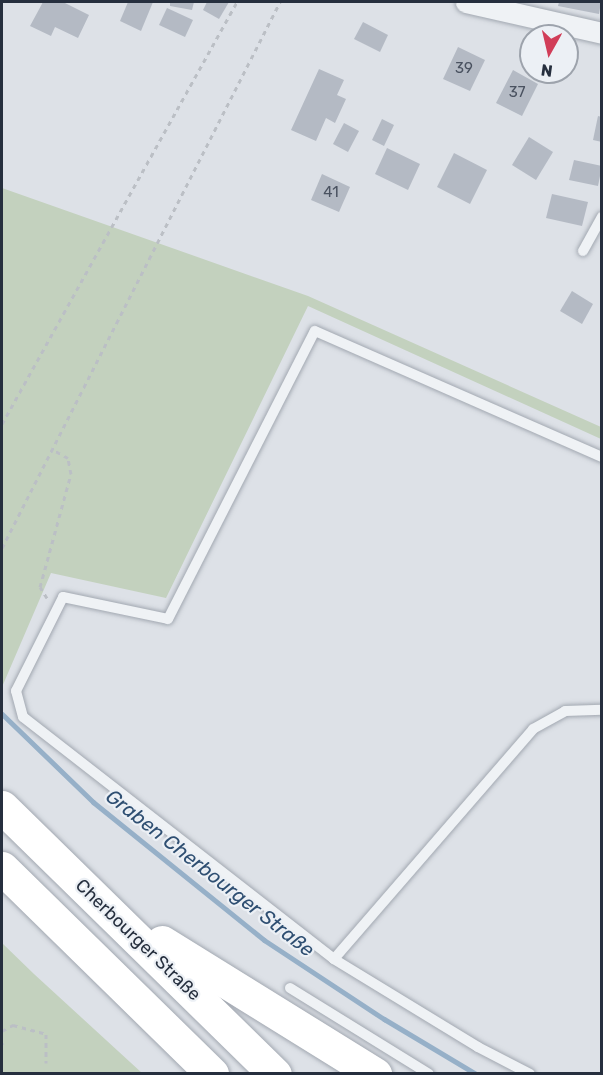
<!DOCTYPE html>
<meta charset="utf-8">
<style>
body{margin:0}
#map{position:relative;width:603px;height:1075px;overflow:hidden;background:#dde1e7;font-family:Rubik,sans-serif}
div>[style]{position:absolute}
.green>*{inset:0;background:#c3d1be}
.stream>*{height:5px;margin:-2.5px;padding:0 2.5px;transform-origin:2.5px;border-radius:2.5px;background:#96b0c8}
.building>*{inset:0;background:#b4bac4}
.path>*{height:3px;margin-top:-1.5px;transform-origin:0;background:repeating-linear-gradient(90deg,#bbbfc5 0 4.5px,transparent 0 9px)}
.roads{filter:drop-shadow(0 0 2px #a2a8b1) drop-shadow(0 0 2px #a2a8b1)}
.service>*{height:10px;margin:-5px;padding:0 5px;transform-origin:5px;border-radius:5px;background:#eff2f5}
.minor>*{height:21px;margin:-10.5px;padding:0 10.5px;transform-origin:10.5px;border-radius:10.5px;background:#eff2f5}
.primary>*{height:33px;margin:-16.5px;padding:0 16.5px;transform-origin:16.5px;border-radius:16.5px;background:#fff}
span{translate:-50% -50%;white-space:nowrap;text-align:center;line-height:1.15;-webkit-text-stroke:4.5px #ecf0f5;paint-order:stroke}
.number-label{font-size:15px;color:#4a5260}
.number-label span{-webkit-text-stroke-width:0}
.street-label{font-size:18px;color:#262f3e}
.water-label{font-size:20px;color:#2f4f72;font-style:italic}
.frame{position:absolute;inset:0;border:3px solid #262f3e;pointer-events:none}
.north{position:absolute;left:519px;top:24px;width:60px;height:60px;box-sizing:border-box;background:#ecf0f5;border:2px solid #9da3ac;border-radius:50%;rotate:188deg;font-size:16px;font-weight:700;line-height:24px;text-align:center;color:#262f3e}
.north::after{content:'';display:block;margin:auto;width:21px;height:27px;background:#d13d58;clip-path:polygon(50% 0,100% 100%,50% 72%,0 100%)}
</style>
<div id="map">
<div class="green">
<div style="clip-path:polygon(2px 188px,308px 296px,601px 427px,601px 439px,308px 306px,166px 598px,51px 573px,2px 687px)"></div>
<div style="clip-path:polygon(2px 943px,34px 974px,142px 1073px,2px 1073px)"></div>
</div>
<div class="stream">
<div style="left:2px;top:714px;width:127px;rotate:44deg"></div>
<div style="left:93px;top:802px;width:220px;rotate:38.9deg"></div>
<div style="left:264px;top:940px;width:144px;rotate:33.4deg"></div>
<div style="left:384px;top:1019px;width:107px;rotate:30.9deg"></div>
</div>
<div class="building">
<div style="clip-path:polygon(43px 2px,63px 2px,89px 15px,78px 38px,55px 27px,51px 36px,30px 26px)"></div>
<div style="clip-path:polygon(128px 2px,153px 2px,141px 31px,120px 21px)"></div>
<div style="clip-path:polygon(170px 2px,194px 2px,192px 10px,170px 6px)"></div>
<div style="clip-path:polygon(207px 2px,229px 2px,219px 19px,203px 10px)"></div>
<div style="clip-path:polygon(559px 2px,601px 2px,599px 14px,558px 6px)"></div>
<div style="clip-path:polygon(167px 8px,193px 20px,185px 37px,159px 25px)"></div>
<div style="clip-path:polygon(363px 22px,388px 35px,380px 52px,354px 39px)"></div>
<div style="clip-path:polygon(458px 47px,485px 60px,470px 91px,443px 79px)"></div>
<div style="clip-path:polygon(319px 69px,344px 80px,337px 95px,346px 99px,335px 123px,326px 118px,316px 141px,291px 130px)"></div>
<div style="clip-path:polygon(513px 70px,538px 84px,522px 116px,496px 103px)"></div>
<div style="clip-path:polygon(598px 116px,602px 117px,602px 142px,593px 140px)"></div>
<div style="clip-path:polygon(382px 119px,394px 125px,384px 146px,372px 140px)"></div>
<div style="clip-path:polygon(344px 123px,359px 131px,348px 152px,333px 144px)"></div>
<div style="clip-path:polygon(529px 137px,553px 152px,536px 180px,512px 165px)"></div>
<div style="clip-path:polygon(387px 148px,420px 164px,408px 190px,375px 174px)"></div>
<div style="clip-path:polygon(454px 153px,487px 170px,470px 204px,437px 187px)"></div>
<div style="clip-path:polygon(574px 160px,602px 166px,598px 186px,569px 180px)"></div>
<div style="clip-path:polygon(322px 174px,350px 187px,339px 212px,311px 200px)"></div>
<div style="clip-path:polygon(552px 194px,588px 202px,582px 226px,546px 218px)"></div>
<div style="clip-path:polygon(572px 291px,593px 304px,582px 324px,560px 311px)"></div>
</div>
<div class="path">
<div style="left:2px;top:424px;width:483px;rotate:-60.9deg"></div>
<div style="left:2px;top:548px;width:613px;rotate:-63.02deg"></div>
<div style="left:47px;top:598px;width:13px;rotate:-122deg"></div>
<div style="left:40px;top:587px;width:117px;rotate:-74.7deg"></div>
<div style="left:71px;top:474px;width:16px;rotate:-101deg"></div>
<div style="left:68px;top:458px;width:18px;rotate:-151deg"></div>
<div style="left:2px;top:1031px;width:13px;rotate:-29deg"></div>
<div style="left:13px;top:1025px;width:34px;rotate:15deg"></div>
<div style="left:46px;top:1034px;width:29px;rotate:90deg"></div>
<div style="left:2px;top:1043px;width:2px;rotate:63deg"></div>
</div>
<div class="roads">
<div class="service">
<div style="left:583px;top:251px;width:39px;rotate:-61deg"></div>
<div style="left:334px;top:959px;width:304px;rotate:-49.1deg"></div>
<div style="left:533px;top:729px;width:37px;rotate:-29deg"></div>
<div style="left:565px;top:711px;width:37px;rotate:-2deg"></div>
<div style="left:290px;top:988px;width:163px;rotate:31.7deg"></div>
<div style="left:530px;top:1074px;width:59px;rotate:-152.6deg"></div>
<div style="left:478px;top:1047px;width:169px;rotate:-148.6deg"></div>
<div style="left:334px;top:959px;width:394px;rotate:-142.1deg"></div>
<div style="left:23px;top:717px;width:27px;rotate:-105deg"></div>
<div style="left:16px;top:691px;width:105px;rotate:-63.4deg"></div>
<div style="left:63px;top:597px;width:107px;rotate:11.8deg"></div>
<div style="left:168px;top:619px;width:323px;rotate:-63deg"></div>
<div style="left:315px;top:331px;width:313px;rotate:23.7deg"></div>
</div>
<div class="minor">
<div style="left:466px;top:2px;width:139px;rotate:12.8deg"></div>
</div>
<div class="primary">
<div style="left:2px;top:807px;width:382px;rotate:44.4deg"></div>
<div style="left:2px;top:868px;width:294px;rotate:44.4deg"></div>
<div style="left:162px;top:942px;width:251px;rotate:31.8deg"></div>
</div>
</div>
<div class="number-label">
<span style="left:464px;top:69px">39</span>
<span style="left:517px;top:93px">37</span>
<span style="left:331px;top:193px">41</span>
</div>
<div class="street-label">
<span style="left:138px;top:940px;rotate:44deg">Cherbourger Straße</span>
</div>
<div class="water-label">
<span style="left:210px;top:873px;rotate:38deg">Graben Cherbourger Straße</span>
</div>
<div class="frame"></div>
<div class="north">N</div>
</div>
